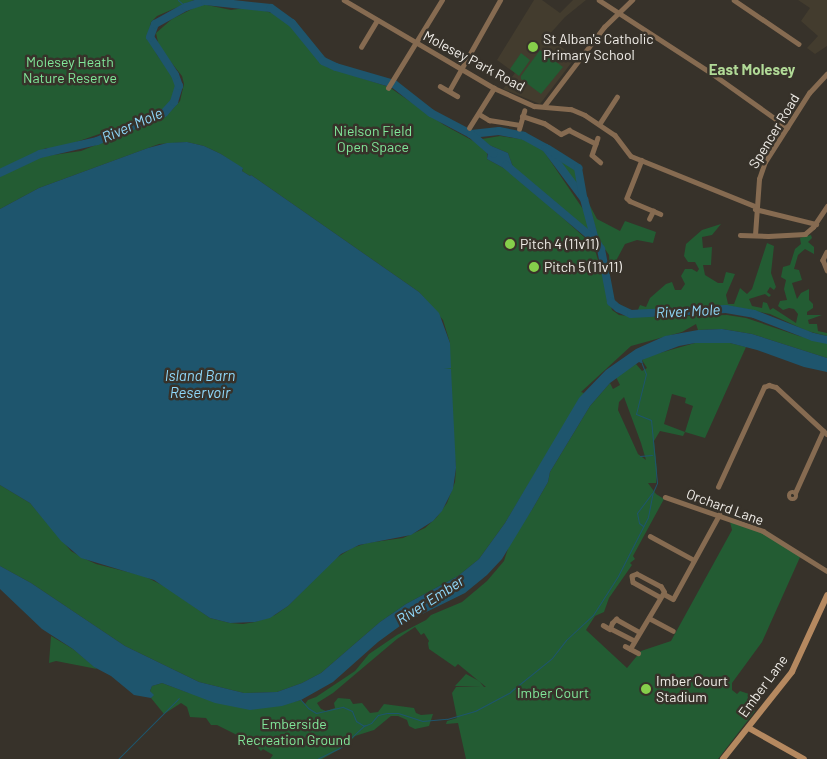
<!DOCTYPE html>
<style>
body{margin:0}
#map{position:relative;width:827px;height:759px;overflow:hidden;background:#37322a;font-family:Barlow,sans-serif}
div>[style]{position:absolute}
.built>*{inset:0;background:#433c2e}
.green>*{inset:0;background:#235c33}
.water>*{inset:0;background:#1e556d}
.stream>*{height:1px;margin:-0.5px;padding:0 0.5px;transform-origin:0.5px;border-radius:0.5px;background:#1e556d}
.river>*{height:8px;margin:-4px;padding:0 4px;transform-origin:4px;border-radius:4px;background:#1e556d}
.minor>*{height:4.5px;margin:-2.25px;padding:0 2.25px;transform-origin:2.25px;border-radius:2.25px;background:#866b51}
.minor>.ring{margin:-2.25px;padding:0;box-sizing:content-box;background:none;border:4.5px solid #866b51;border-radius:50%}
.secondary>*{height:5.5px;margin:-2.75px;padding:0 2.75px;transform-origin:2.75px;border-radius:2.75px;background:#b58960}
.dots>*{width:14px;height:14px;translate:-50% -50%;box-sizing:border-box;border:2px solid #37322a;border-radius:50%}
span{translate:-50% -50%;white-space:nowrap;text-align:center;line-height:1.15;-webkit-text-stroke:5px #37322a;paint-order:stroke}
.poi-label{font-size:14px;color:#f1eee9}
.left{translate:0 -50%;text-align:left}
.street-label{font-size:14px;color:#f1eee9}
.park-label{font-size:14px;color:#81e89a}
.neighbourhood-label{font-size:15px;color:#b1da97;font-weight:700}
.water-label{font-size:15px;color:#8fd8fa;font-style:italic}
</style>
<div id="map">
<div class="built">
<div style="clip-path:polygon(534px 0,542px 0,560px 13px,573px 0,586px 0,565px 17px,548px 36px,575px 58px,540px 104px,503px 89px,515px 73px,497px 60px)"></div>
<div style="clip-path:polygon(798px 0,827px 0,827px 46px,815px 54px,807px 48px,818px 36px,801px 21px,810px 8px)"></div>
</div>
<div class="green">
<div style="clip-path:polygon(0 0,194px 0,157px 16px,151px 22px,148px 36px,157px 55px,172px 75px,177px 89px,173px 100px,163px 109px,128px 124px,59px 148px,46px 148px,0 171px)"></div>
<div style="clip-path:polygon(202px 4px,231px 10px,245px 8px,259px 9px,278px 15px,302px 37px,314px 55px,327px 67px,389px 87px,444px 125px,477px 143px,487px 151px,487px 159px,513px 173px,594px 246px,612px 310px,619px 315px,637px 317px,727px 315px,746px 318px,799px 336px,827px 342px,827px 358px,752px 334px,722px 329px,698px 330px,696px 324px,682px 332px,631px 346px,581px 392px,584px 393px,505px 523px,479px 559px,458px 576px,406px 604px,380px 622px,321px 673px,302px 683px,277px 692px,244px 693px,199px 682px,125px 646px,31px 583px,0 566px,0 485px,30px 503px,71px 551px,81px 557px,96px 564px,144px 576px,166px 587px,210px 618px,230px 623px,243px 624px,255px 622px,275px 615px,288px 606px,333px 560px,352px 548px,367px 543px,403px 538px,425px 528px,437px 517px,447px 503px,455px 482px,456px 468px,446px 370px,444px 369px,450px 343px,443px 320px,419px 292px,251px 175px,250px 176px,242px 171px,243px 169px,221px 154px,204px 146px,187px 142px,159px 144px,39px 188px,0 209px,0 177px,11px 169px,39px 157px,81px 151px,153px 122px,172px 110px,180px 101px,184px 84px,182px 76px,159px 47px,156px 33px,172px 19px)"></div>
<div style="clip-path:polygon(540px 50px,563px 67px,541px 94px,521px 79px,521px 76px)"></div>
<div style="clip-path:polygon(521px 53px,530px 60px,519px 76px,510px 69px)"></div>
<div style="clip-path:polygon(500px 136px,528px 140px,543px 150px,587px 215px,590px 234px,514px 170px,508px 153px,489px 145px,482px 139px)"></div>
<div style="clip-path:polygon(553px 154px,575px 169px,580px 192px)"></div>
<div style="clip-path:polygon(588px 202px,597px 219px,620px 231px,625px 221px,656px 232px,653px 243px,637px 240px,625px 244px,610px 272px,609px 255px,599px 240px)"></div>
<div style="clip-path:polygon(721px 224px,712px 235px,702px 237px,703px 248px,712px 247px,711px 265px,703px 265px,705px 275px,718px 283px,723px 283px,726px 272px,735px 274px,726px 295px,728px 304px,734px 304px,740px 288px,747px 294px,752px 289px,767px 243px,774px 246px,771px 273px,776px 287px,774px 290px,770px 287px,767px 292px,771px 295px,769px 297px,765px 294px,749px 299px,752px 306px,762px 308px,763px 302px,767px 303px,770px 310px,773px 308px,796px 323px,798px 314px,794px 309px,789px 308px,783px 310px,778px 306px,780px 301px,787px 300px,784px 289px,786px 280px,781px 277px,783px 267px,790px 265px,795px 249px,801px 244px,800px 238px,811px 235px,812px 238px,808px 242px,814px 247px,814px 254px,805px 249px,798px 255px,794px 269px,799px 270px,802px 280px,792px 283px,797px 299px,801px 293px,809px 289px,809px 300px,813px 304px,813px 308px,807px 312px,807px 315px,822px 315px,808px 320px,809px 324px,817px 324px,818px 331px,827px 333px,827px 336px,807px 331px,770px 314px,730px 306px,637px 312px,640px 305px,646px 307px,650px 298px,666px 284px,672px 282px,675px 290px,681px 290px,685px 284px,681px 276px,685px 269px,692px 269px,697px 272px,699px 269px,695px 262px,688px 262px,684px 256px,686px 244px,702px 230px)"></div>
<div style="clip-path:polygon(evenodd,695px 343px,730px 343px,746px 347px,705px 438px,685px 432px,683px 436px,660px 431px,654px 441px,657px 470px,656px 483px,648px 483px,656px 494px,664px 499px,633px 556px,635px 559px,630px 563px,632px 565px,609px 598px,604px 612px,595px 616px,586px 630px,627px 668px,641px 651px,671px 641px,732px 530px,730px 522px,763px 531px,801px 555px,762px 642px,732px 683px,732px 690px,737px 694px,740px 691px,749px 694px,746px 704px,755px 711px,718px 759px,466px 759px,458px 723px,446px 724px,447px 721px,457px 718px,452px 693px,456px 687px,481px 687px,455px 686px,466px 674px,479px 681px,484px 687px,486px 687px,458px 664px,455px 667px,429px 649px,428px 643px,429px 641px,424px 633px,421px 635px,415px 627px,397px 639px,333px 693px,317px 703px,321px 709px,326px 711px,335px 708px,334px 703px,338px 698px,350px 699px,353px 704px,362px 703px,370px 713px,378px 712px,384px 704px,414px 708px,416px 713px,421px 715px,433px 714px,429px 726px,415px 729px,409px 726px,407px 720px,398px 716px,391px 716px,374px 730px,355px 736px,347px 745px,322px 759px,270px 759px,273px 755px,263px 749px,261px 751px,253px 743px,217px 725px,211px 725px,206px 718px,190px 717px,187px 707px,181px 703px,164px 714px,151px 698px,153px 695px,150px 691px,152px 686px,162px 683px,189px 693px,293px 702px,301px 700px,305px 704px,308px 700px,316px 697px,355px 671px,369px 654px,397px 635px,426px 620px,431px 615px,462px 602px,487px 581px,504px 561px,510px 542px,533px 508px,548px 482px,550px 472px,590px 406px,610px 383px,613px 389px,620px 385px,616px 377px,636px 364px,642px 371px,647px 368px,642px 360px,649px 356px,695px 343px,672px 394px,686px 398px,685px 403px,693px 406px,685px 432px,664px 424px,672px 394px,695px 343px,624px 397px,641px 443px,646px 460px,638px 454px,618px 410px,619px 402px,624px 397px)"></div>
<div style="clip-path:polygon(51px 636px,73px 649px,97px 669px,56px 661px,49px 663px)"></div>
</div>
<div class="water">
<div style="clip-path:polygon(187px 142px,204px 146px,221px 154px,243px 168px,242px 171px,250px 176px,251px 175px,419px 292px,439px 313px,450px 343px,451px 368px,444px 369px,451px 369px,456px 468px,453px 489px,442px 511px,433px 521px,411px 535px,359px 545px,341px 554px,288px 606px,270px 618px,255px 622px,230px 623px,210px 618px,154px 580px,81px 558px,61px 541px,30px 503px,0 485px,0 209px,39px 188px,148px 148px,167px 143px)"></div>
<div style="clip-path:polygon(489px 145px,508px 153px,514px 170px,513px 173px,487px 159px)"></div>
<div style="clip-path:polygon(722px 329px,752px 334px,827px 358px,827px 372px,804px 367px,757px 350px,730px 343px,695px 343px,679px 346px,642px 360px,643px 364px,639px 362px,610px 383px,590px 406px,550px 472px,548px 482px,533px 508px,502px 559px,487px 575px,465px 593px,404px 623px,378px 642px,333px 682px,301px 700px,282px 706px,250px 710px,215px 703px,162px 683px,152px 686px,150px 691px,154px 695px,151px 698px,134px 695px,111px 676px,94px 667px,73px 649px,42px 629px,0 589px,0 566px,31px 583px,125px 646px,199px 682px,244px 693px,277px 692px,302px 683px,321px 673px,380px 622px,406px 604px,458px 576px,479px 559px,505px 523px,579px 398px,606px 370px,636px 349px,665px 336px,698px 330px)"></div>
</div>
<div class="stream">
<div style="left:178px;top:0;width:11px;rotate:41deg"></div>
<div style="left:640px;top:456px;width:12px;rotate:-5deg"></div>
<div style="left:643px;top:526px;width:5px;rotate:-143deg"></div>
<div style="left:639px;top:523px;width:10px;rotate:-101deg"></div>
<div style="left:637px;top:513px;width:25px;rotate:-53deg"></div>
<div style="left:300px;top:699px;width:12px;rotate:48deg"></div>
<div style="left:308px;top:708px;width:9px;rotate:32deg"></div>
<div style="left:316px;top:713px;width:28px;rotate:-13deg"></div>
<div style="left:343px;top:707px;width:10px;rotate:24deg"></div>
<div style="left:352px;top:711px;width:11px;rotate:68deg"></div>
<div style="left:356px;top:721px;width:9px;rotate:32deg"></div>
<div style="left:364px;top:726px;width:8px;rotate:-23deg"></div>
<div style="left:371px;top:723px;width:11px;rotate:-49deg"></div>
<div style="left:378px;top:715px;width:9px;rotate:-13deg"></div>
<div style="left:387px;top:713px;width:11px"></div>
<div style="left:398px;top:713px;width:25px;rotate:18deg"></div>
<div style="left:422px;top:721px;width:25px;rotate:-5deg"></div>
<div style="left:447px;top:719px;width:29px;rotate:-16deg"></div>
<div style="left:475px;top:711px;width:40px;rotate:-28deg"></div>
<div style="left:510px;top:692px;width:54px;rotate:-39deg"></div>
<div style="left:552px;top:658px;width:23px;rotate:-52deg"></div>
<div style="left:566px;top:640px;width:37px;rotate:-43deg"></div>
<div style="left:593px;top:615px;width:46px;rotate:-57.3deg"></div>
<div style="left:618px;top:576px;width:66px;rotate:-63deg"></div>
<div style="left:648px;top:517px;width:25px;rotate:-79deg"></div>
<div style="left:653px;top:492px;width:10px;rotate:-66deg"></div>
<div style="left:657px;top:483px;width:63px;rotate:-95.4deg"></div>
<div style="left:651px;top:420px;width:16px;rotate:-158deg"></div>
<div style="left:636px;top:414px;width:41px;rotate:-76deg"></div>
<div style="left:646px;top:374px;width:11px;rotate:-112deg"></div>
<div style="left:118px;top:759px;width:86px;rotate:-45deg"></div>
<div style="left:317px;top:759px;width:25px;rotate:-26deg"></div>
<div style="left:340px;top:748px;width:34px;rotate:-43deg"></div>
</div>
<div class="river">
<div style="left:471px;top:134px;width:28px;rotate:-6deg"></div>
<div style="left:499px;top:131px;width:25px;rotate:11deg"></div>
<div style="left:524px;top:136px;width:25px;rotate:29deg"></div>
<div style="left:546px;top:148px;width:64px;rotate:53.3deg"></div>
<div style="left:584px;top:199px;width:42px;rotate:75deg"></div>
<div style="left:548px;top:149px;width:36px;rotate:32deg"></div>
<div style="left:578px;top:168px;width:29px;rotate:80deg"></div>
<div style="left:506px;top:165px;width:116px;rotate:40.1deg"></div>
<div style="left:595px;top:240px;width:11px;rotate:56deg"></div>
<div style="left:601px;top:249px;width:54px;rotate:79.3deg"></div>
<div style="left:611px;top:302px;width:9px;rotate:41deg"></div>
<div style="left:618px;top:308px;width:14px;rotate:25deg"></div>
<div style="left:631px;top:314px;width:95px;rotate:-3deg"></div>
<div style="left:726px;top:309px;width:28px;rotate:10deg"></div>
<div style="left:754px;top:314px;width:63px;rotate:21.3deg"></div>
<div style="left:813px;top:337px;width:14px;rotate:12deg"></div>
<div style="left:0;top:173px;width:44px;rotate:-25.4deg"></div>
<div style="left:40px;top:154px;width:58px;rotate:-12.8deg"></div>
<div style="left:97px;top:141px;width:73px;rotate:-22.7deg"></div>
<div style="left:164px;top:113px;width:15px;rotate:-48deg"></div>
<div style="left:174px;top:102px;width:17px;rotate:-73deg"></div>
<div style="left:179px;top:86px;width:12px;rotate:-110deg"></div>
<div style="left:175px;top:75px;width:45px;rotate:-123.3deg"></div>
<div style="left:150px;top:37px;width:14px;rotate:-69deg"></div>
<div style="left:155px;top:24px;width:35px;rotate:-29deg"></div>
<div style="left:186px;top:7px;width:20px;rotate:-18deg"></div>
<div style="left:205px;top:1px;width:66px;rotate:6.1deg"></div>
<div style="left:271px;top:8px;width:26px;rotate:36deg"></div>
<div style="left:292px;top:23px;width:49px;rotate:50.8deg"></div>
<div style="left:323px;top:61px;width:14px;rotate:25deg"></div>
<div style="left:336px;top:67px;width:60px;rotate:16.3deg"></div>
<div style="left:394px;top:84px;width:47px;rotate:38.1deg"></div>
<div style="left:431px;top:113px;width:45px;rotate:27.7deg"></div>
<div style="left:471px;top:134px;width:30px;rotate:41deg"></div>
</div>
<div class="minor">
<div style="left:344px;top:0;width:174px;rotate:30.4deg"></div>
<div style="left:494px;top:88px;width:44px;rotate:24.2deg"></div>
<div style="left:534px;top:106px;width:37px;rotate:5deg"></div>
<div style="left:571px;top:109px;width:15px;rotate:23deg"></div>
<div style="left:585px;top:115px;width:36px;rotate:34deg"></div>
<div style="left:615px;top:135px;width:26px;rotate:53deg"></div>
<div style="left:631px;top:156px;width:134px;rotate:22deg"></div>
<div style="left:599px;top:0;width:132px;rotate:33deg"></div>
<div style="left:710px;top:72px;width:95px;rotate:35.5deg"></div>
<div style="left:734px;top:0;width:78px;rotate:34.1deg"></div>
<div style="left:361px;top:47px;width:31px;rotate:-59deg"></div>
<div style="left:440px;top:86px;width:20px;rotate:30deg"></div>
<div style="left:388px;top:88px;width:103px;rotate:-58.5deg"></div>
<div style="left:449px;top:91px;width:104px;rotate:-60.7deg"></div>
<div style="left:544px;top:106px;width:99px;rotate:-52.8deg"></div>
<div style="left:604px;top:27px;width:39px;rotate:-44deg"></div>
<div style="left:479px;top:114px;width:12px;rotate:31deg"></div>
<div style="left:489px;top:120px;width:31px;rotate:9deg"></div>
<div style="left:522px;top:116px;width:23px;rotate:18deg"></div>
<div style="left:544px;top:123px;width:20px;rotate:33deg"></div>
<div style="left:561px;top:134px;width:9px;rotate:-27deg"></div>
<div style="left:569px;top:130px;width:30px;rotate:27deg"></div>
<div style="left:600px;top:123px;width:31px;rotate:-57deg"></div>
<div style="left:469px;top:128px;width:47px;rotate:-58deg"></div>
<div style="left:519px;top:129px;width:19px;rotate:-74deg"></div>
<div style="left:598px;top:138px;width:18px;rotate:109deg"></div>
<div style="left:592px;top:155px;width:11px;rotate:41deg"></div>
<div style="left:642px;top:160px;width:41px;rotate:111.5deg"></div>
<div style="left:627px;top:198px;width:4px;rotate:45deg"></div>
<div style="left:630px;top:201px;width:33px;rotate:23deg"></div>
<div style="left:755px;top:209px;width:63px;rotate:13.8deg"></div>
<div style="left:649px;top:219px;width:9px;rotate:-63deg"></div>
<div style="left:740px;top:235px;width:28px;rotate:2deg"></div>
<div style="left:768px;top:236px;width:37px;rotate:-3deg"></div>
<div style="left:805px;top:234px;width:11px;rotate:-41deg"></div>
<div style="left:813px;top:227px;width:25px;rotate:-56deg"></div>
<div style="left:755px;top:235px;width:56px;rotate:-85.9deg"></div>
<div style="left:759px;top:179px;width:18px;rotate:-71deg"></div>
<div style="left:765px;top:162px;width:82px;rotate:-57.5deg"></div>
<div style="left:809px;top:93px;width:26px;rotate:-47deg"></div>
<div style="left:827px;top:252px;width:9px;rotate:117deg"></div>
<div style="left:823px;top:260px;width:11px;rotate:68deg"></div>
<div style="left:718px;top:487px;width:110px;rotate:-65.3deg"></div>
<div style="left:764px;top:387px;width:5px;rotate:-22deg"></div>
<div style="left:769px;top:385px;width:7px;rotate:16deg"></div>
<div style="left:776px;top:387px;width:69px;rotate:42.7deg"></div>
<div class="ring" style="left:789.5px;top:492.5px;width:2.5px;height:2.5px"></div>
<div style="left:795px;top:493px;width:68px;rotate:-65.7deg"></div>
<div style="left:665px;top:497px;width:104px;rotate:19.1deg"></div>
<div style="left:763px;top:531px;width:75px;rotate:32deg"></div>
<div style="left:650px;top:536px;width:50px;rotate:28.6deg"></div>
<div style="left:664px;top:594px;width:10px;rotate:29deg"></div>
<div style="left:673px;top:599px;width:96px;rotate:-61.3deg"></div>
<div style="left:649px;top:618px;width:27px;rotate:28deg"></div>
<div style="left:603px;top:625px;width:8px;rotate:30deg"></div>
<div style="left:634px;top:641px;width:27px;rotate:-153deg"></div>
<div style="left:610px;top:629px;width:6px;rotate:-72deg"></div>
<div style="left:612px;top:623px;width:6px;rotate:-45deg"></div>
<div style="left:616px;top:619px;width:26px;rotate:29deg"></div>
<div style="left:625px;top:646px;width:15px;rotate:28deg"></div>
<div style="left:630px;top:649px;width:66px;rotate:-59.2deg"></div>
<div style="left:664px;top:592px;width:6px;rotate:-121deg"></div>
<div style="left:661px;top:587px;width:27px;rotate:-152deg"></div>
<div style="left:637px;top:574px;width:5px;rotate:158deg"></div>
<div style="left:632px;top:576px;width:6px;rotate:81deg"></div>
<div style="left:633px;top:582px;width:31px;rotate:29deg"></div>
</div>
<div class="secondary">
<div style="left:749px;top:728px;width:63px;rotate:29.4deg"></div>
<div style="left:723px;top:759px;width:111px;rotate:-51.6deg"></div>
<div style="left:792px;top:672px;width:84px;rotate:-65.3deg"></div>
</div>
<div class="dots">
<div style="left:533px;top:47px;background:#86cf4b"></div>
<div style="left:510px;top:244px;background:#86cf4b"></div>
<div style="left:534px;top:267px;background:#86cf4b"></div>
<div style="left:646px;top:689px;background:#86cf4b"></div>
</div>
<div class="poi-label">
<span class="left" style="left:543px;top:47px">St Alban's Catholic<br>Primary School</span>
<span class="left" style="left:520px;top:244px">Pitch 4 (11v11)</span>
<span class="left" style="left:544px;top:267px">Pitch 5 (11v11)</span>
<span class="left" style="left:656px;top:689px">Imber Court<br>Stadium</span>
</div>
<div class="street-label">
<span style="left:474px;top:61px;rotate:28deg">Molesey Park Road</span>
<span style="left:774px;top:131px;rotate:-59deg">Spencer Road</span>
<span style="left:725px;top:507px;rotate:20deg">Orchard Lane</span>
<span style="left:763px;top:686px;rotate:-54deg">Ember Lane</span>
</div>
<div class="park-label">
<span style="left:70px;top:70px">Molesey Heath<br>Nature Reserve</span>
<span style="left:373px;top:139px">Nielson Field<br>Open Space</span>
<span style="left:553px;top:693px">Imber Court</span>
<span style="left:294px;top:732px">Emberside<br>Recreation Ground</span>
</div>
<div class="neighbourhood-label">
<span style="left:752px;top:70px">East Molesey</span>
</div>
<div class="water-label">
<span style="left:132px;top:125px;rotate:-24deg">River Mole</span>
<span style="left:688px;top:311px;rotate:-3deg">River Mole</span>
<span style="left:200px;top:384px">Island Barn<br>Reservoir</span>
<span style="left:430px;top:600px;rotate:-33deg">River Ember</span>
</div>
</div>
